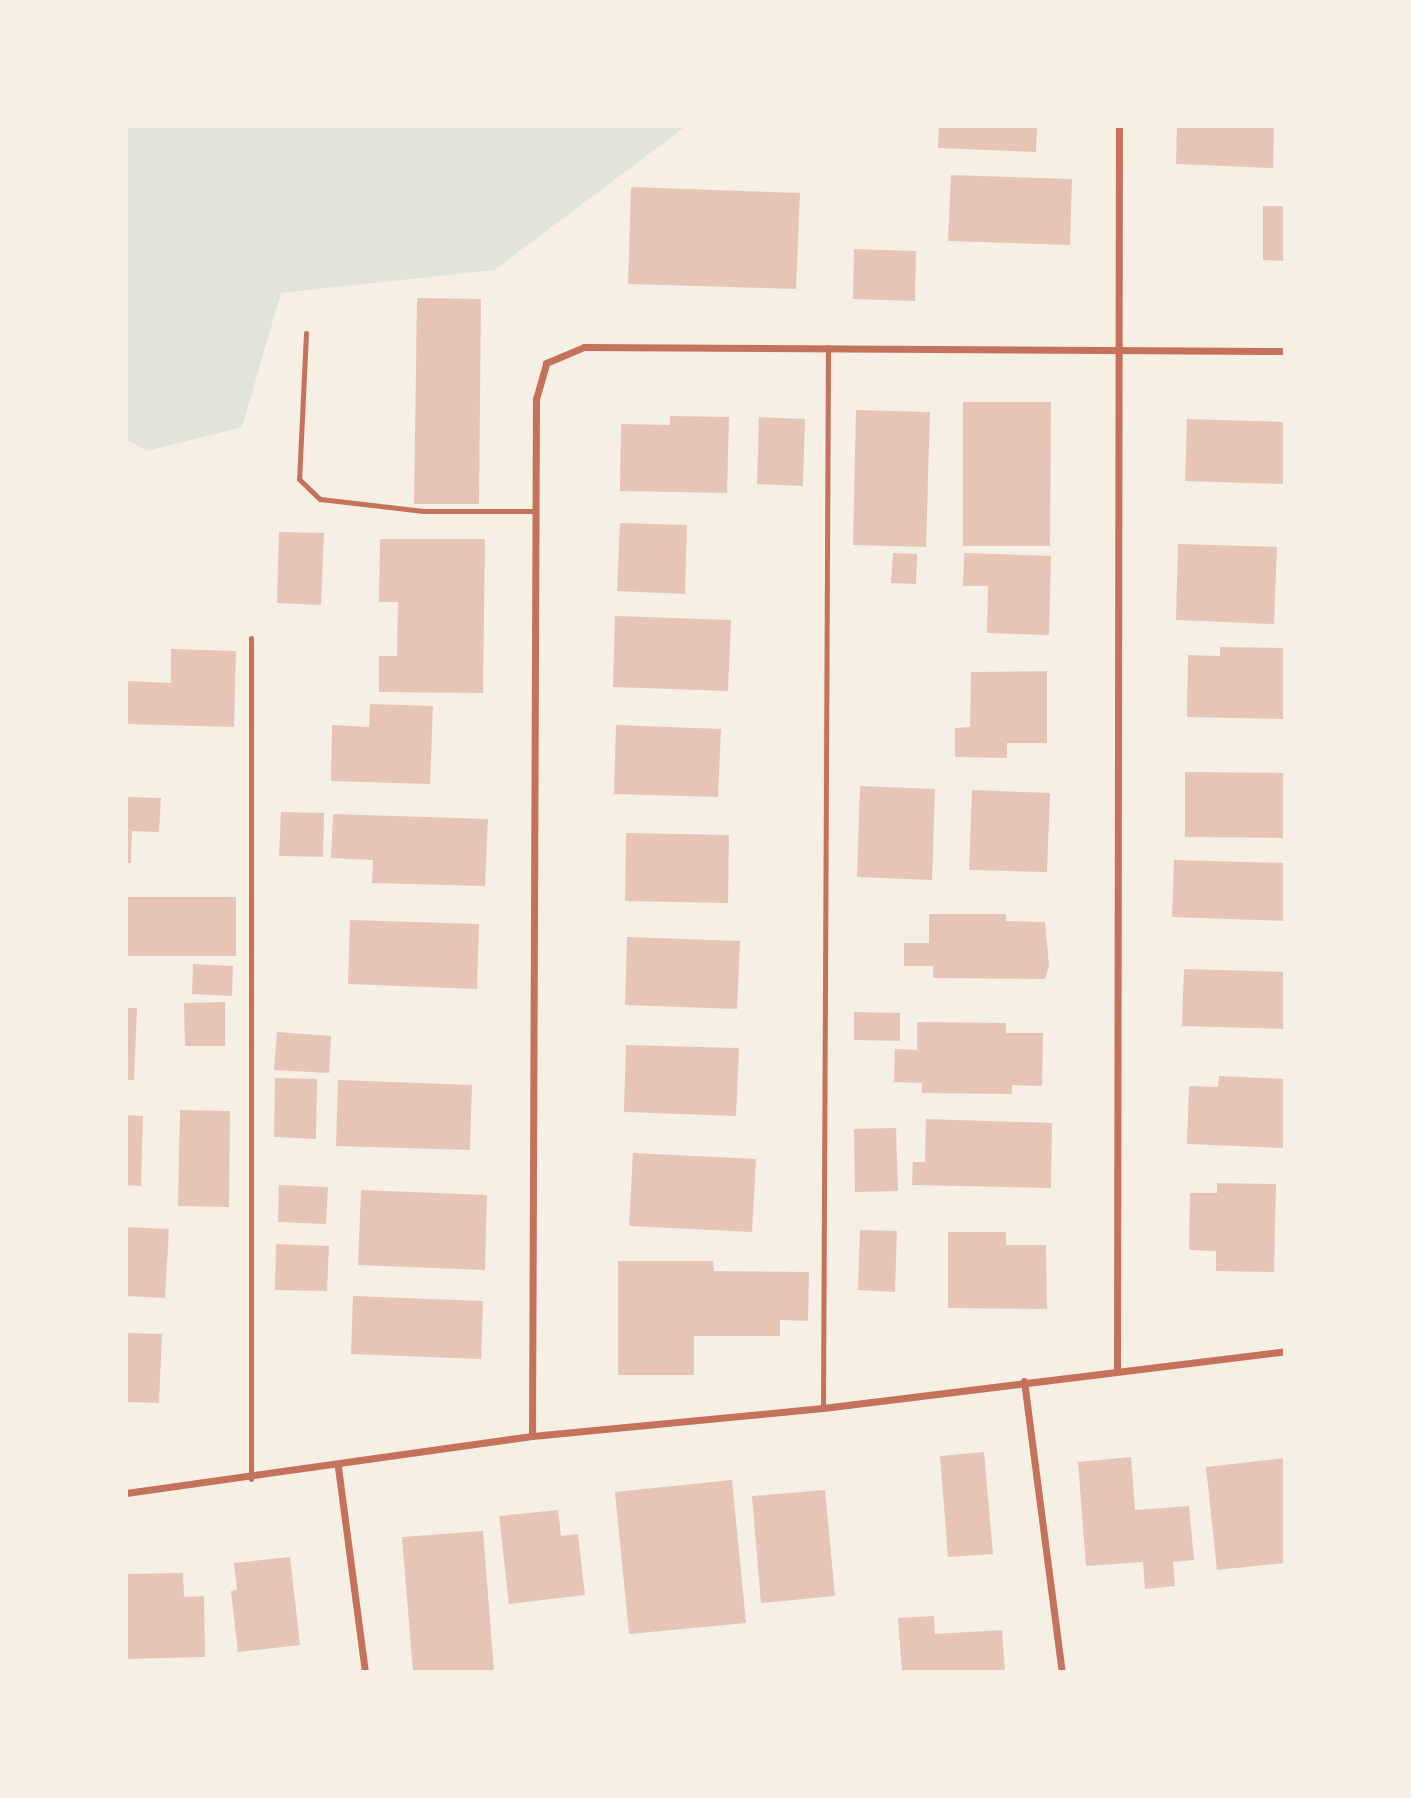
<!DOCTYPE html>
<style>
body{margin:0}
#map{position:relative;width:1411px;height:1798px;overflow:hidden;background:#f6efe4;font-family:"IBM Plex Serif",serif}
div>[style]{position:absolute}
.green>*{inset:0;background:#e2e4dc}
.building>*{inset:0;background:#e6c5b7}
.service>*{height:5px;margin:-2.5px;padding:0 2.5px;transform-origin:2.5px;border-radius:2.5px;background:#c5725c}
.minor>*{height:7px;margin:-3.5px;padding:0 3.5px;transform-origin:3.5px;border-radius:3.5px;background:#c5725c}
span{translate:-50% -50%;white-space:nowrap;text-align:center;line-height:1.15;-webkit-text-stroke:7px #f6efe4;paint-order:stroke}
.frame{position:absolute;inset:0;border:128px solid #f6efe4;pointer-events:none}
</style>
<div id="map">
<div class="green">
<div style="clip-path:polygon(126px 126px,686px 126px,494px 270px,281px 293px,242px 427px,147px 451px,126px 439px)"></div>
</div>
<div class="building">
<div style="clip-path:polygon(939px 126px,1037px 126px,1036px 152px,938px 148px)"></div>
<div style="clip-path:polygon(1177px 126px,1274px 126px,1273px 168px,1176px 164px)"></div>
<div style="clip-path:polygon(951px 175px,1072px 179px,1070px 245px,948px 241px)"></div>
<div style="clip-path:polygon(631px 187px,800px 193px,796px 289px,628px 284px)"></div>
<div style="clip-path:polygon(1263px 206px,1285px 206px,1285px 261px,1263px 260px)"></div>
<div style="clip-path:polygon(854px 249px,916px 251px,915px 301px,853px 299px)"></div>
<div style="clip-path:polygon(417px 298px,481px 299px,479px 504px,414px 504px)"></div>
<div style="clip-path:polygon(963px 402px,1051px 402px,1050px 546px,963px 546px)"></div>
<div style="clip-path:polygon(856px 410px,930px 412px,926px 547px,853px 545px)"></div>
<div style="clip-path:polygon(670px 416px,729px 417px,727px 493px,620px 491px,621px 424px,670px 425px)"></div>
<div style="clip-path:polygon(759px 417px,805px 419px,803px 486px,757px 484px)"></div>
<div style="clip-path:polygon(1187px 419px,1285px 422px,1284px 484px,1185px 481px)"></div>
<div style="clip-path:polygon(620px 523px,687px 525px,685px 594px,617px 591px)"></div>
<div style="clip-path:polygon(279px 532px,324px 533px,321px 605px,277px 603px)"></div>
<div style="clip-path:polygon(380px 539px,485px 539px,483px 693px,379px 692px,379px 656px,397px 656px,398px 602px,379px 602px)"></div>
<div style="clip-path:polygon(1178px 544px,1277px 547px,1274px 624px,1176px 620px)"></div>
<div style="clip-path:polygon(893px 553px,917px 554px,916px 584px,891px 583px)"></div>
<div style="clip-path:polygon(964px 553px,1051px 556px,1049px 635px,987px 633px,988px 586px,963px 586px)"></div>
<div style="clip-path:polygon(615px 616px,731px 620px,728px 691px,613px 687px)"></div>
<div style="clip-path:polygon(1220px 647px,1285px 648px,1285px 719px,1187px 717px,1188px 655px,1220px 656px)"></div>
<div style="clip-path:polygon(171px 649px,236px 651px,234px 727px,126px 724px,126px 681px,171px 683px)"></div>
<div style="clip-path:polygon(1047px 671px,1047px 743px,1007px 743px,1007px 758px,955px 757px,955px 728px,970px 727px,971px 672px)"></div>
<div style="clip-path:polygon(370px 704px,433px 706px,430px 784px,331px 781px,332px 725px,369px 727px)"></div>
<div style="clip-path:polygon(616px 725px,721px 729px,718px 797px,614px 794px)"></div>
<div style="clip-path:polygon(1185px 772px,1285px 773px,1285px 838px,1185px 837px)"></div>
<div style="clip-path:polygon(860px 786px,935px 789px,932px 880px,857px 877px)"></div>
<div style="clip-path:polygon(972px 790px,1050px 793px,1047px 872px,969px 870px)"></div>
<div style="clip-path:polygon(126px 797px,161px 798px,159px 832px,132px 831px,131px 863px,126px 863px)"></div>
<div style="clip-path:polygon(281px 812px,324px 813px,323px 857px,279px 856px)"></div>
<div style="clip-path:polygon(333px 814px,488px 819px,485px 886px,372px 883px,373px 860px,331px 858px)"></div>
<div style="clip-path:polygon(626px 833px,729px 835px,728px 903px,625px 901px)"></div>
<div style="clip-path:polygon(1174px 860px,1285px 863px,1285px 921px,1172px 917px)"></div>
<div style="clip-path:polygon(126px 897px,236px 897px,236px 956px,126px 956px)"></div>
<div style="clip-path:polygon(929px 914px,1006px 914px,1006px 921px,1045px 922px,1049px 966px,1045px 979px,933px 978px,933px 966px,904px 966px,904px 943px,929px 943px)"></div>
<div style="clip-path:polygon(350px 920px,479px 924px,477px 989px,348px 984px)"></div>
<div style="clip-path:polygon(627px 937px,740px 941px,737px 1009px,625px 1005px)"></div>
<div style="clip-path:polygon(193px 964px,233px 966px,232px 996px,192px 994px)"></div>
<div style="clip-path:polygon(1184px 969px,1285px 972px,1285px 1029px,1182px 1026px)"></div>
<div style="clip-path:polygon(225px 1002px,225px 1046px,185px 1046px,184px 1003px)"></div>
<div style="clip-path:polygon(126px 1008px,137px 1008px,134px 1080px,126px 1080px)"></div>
<div style="clip-path:polygon(854px 1012px,900px 1013px,900px 1041px,854px 1040px)"></div>
<div style="clip-path:polygon(917px 1022px,1006px 1023px,1006px 1033px,1043px 1033px,1042px 1086px,1012px 1085px,1012px 1094px,922px 1093px,922px 1083px,894px 1082px,895px 1049px,917px 1050px)"></div>
<div style="clip-path:polygon(277px 1032px,331px 1036px,329px 1073px,274px 1070px)"></div>
<div style="clip-path:polygon(626px 1045px,739px 1048px,736px 1116px,624px 1112px)"></div>
<div style="clip-path:polygon(1219px 1076px,1285px 1079px,1285px 1148px,1187px 1144px,1189px 1086px,1218px 1087px)"></div>
<div style="clip-path:polygon(275px 1078px,317px 1079px,316px 1139px,274px 1137px)"></div>
<div style="clip-path:polygon(338px 1080px,472px 1085px,470px 1150px,336px 1146px)"></div>
<div style="clip-path:polygon(180px 1110px,230px 1111px,229px 1207px,178px 1206px)"></div>
<div style="clip-path:polygon(126px 1115px,143px 1116px,141px 1186px,126px 1185px)"></div>
<div style="clip-path:polygon(926px 1119px,1052px 1123px,1051px 1188px,912px 1185px,913px 1162px,925px 1162px)"></div>
<div style="clip-path:polygon(896px 1128px,898px 1191px,855px 1192px,854px 1129px)"></div>
<div style="clip-path:polygon(633px 1153px,756px 1159px,752px 1232px,629px 1226px)"></div>
<div style="clip-path:polygon(1217px 1183px,1276px 1184px,1274px 1272px,1216px 1271px,1216px 1251px,1189px 1250px,1190px 1193px,1217px 1193px)"></div>
<div style="clip-path:polygon(279px 1185px,328px 1187px,326px 1224px,278px 1222px)"></div>
<div style="clip-path:polygon(361px 1190px,487px 1195px,485px 1270px,358px 1265px)"></div>
<div style="clip-path:polygon(126px 1227px,169px 1229px,165px 1298px,126px 1296px)"></div>
<div style="clip-path:polygon(860px 1230px,897px 1231px,895px 1292px,858px 1290px)"></div>
<div style="clip-path:polygon(948px 1232px,1006px 1232px,1006px 1245px,1046px 1245px,1047px 1309px,948px 1308px)"></div>
<div style="clip-path:polygon(276px 1244px,329px 1246px,327px 1291px,275px 1290px)"></div>
<div style="clip-path:polygon(618px 1261px,713px 1261px,714px 1271px,809px 1272px,808px 1321px,780px 1320px,780px 1336px,694px 1336px,694px 1375px,618px 1375px)"></div>
<div style="clip-path:polygon(353px 1296px,483px 1301px,481px 1359px,351px 1354px)"></div>
<div style="clip-path:polygon(126px 1333px,162px 1334px,159px 1403px,126px 1402px)"></div>
<div style="clip-path:polygon(984px 1452px,993px 1554px,948px 1557px,940px 1456px)"></div>
<div style="clip-path:polygon(1131px 1457px,1135px 1510px,1189px 1506px,1194px 1560px,1173px 1562px,1175px 1586px,1145px 1589px,1143px 1562px,1086px 1566px,1078px 1462px)"></div>
<div style="clip-path:polygon(1285px 1458px,1285px 1563px,1217px 1570px,1206px 1467px)"></div>
<div style="clip-path:polygon(732px 1480px,746px 1623px,629px 1634px,615px 1492px)"></div>
<div style="clip-path:polygon(825px 1490px,835px 1596px,761px 1603px,752px 1496px)"></div>
<div style="clip-path:polygon(558px 1510px,561px 1536px,578px 1534px,585px 1595px,509px 1604px,499px 1516px)"></div>
<div style="clip-path:polygon(483px 1531px,494px 1672px,413px 1672px,402px 1537px)"></div>
<div style="clip-path:polygon(290px 1557px,300px 1645px,238px 1652px,231px 1591px,237px 1590px,234px 1563px)"></div>
<div style="clip-path:polygon(183px 1573px,184px 1597px,204px 1596px,205px 1657px,126px 1659px,126px 1574px)"></div>
<div style="clip-path:polygon(934px 1616px,935px 1634px,1002px 1630px,1005px 1672px,902px 1672px,898px 1618px)"></div>
</div>
<div class="service">
<div style="left:306px;top:333px;width:146px;rotate:92.7deg"></div>
<div style="left:299px;top:479px;width:29px;rotate:44deg"></div>
<div style="left:320px;top:499px;width:104px;rotate:6.6deg"></div>
<div style="left:423px;top:511px;width:113px"></div>
<div style="left:251px;top:638px;width:841px;rotate:90deg"></div>
<div style="left:823px;top:1408px;width:1061px;rotate:-89.73deg"></div>
</div>
<div class="minor">
<div style="left:1117px;top:1371px;width:1245px;rotate:-89.91deg"></div>
<div style="left:1024px;top:1381px;width:293px;rotate:82.6deg"></div>
<div style="left:532px;top:1436px;width:1037px;rotate:-89.78deg"></div>
<div style="left:536px;top:399px;width:37px;rotate:-74deg"></div>
<div style="left:546px;top:363px;width:41px;rotate:-22.8deg"></div>
<div style="left:584px;top:347px;width:701px;rotate:0.33deg"></div>
<div style="left:338px;top:1467px;width:207px;rotate:82.5deg"></div>
<div style="left:126px;top:1493px;width:410px;rotate:-8deg"></div>
<div style="left:532px;top:1436px;width:292px;rotate:-5.5deg"></div>
<div style="left:823px;top:1408px;width:466px;rotate:-7deg"></div>
</div>
<div class="frame"></div>
</div>
